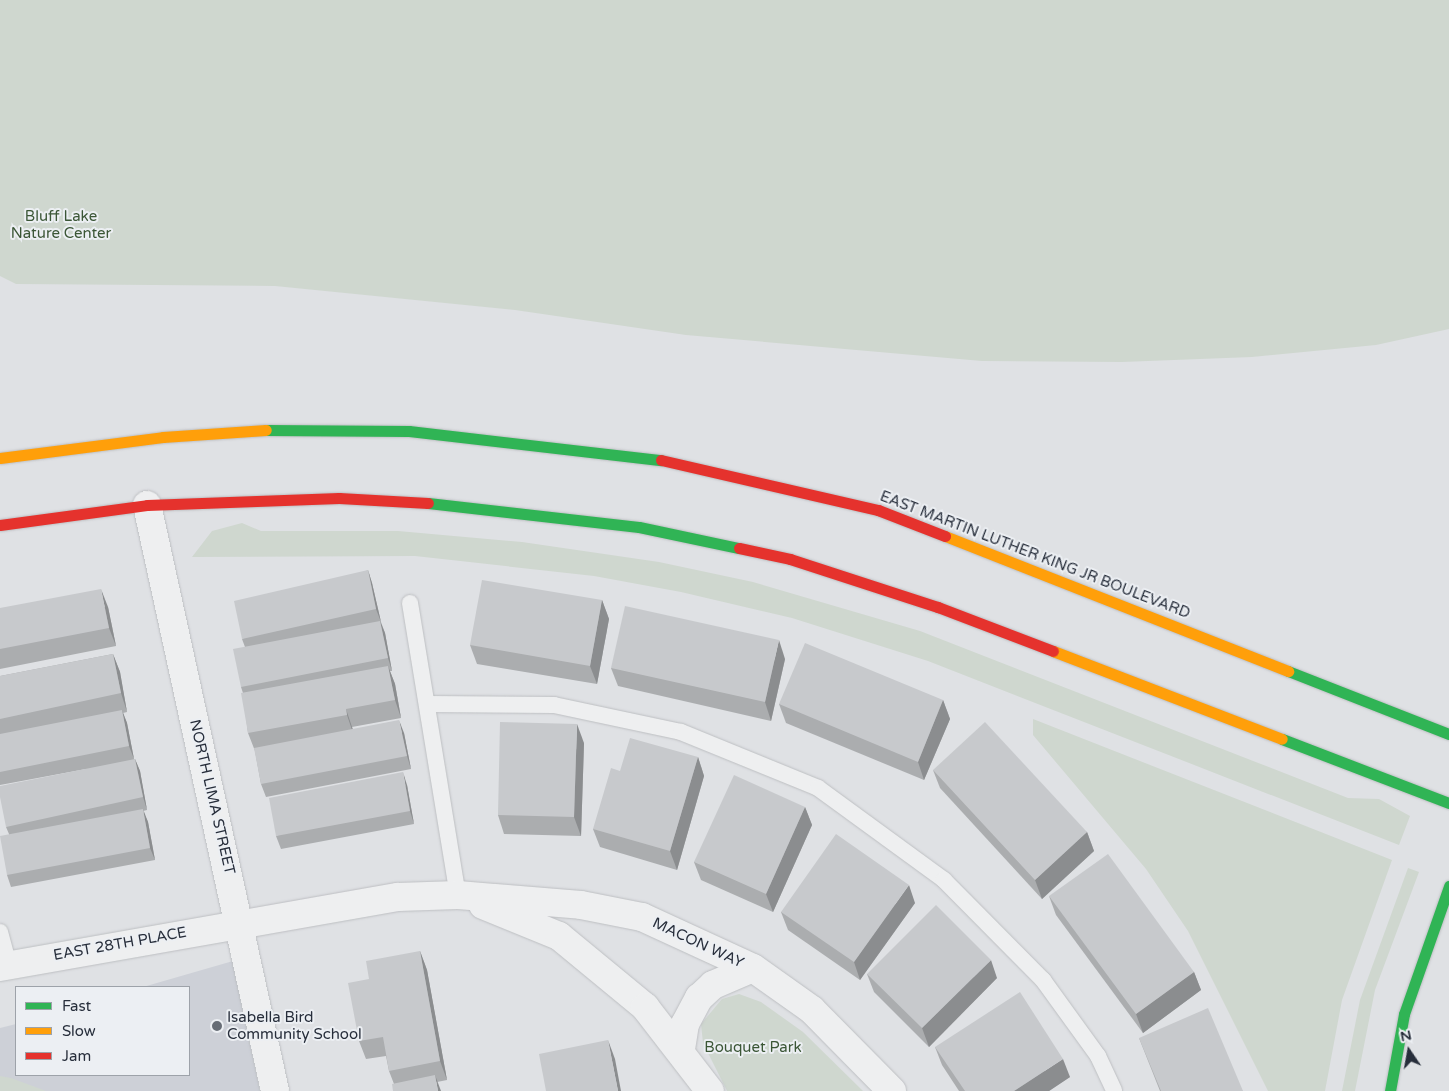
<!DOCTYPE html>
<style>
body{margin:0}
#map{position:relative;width:1449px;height:1091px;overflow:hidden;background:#dfe1e4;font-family:"Varela Round",sans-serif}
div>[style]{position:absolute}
.built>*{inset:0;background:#cdd0d7}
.green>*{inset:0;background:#cfd7cf}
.roads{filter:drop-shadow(0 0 1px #bdbfc2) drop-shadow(0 0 1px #bdbfc2)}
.lane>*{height:16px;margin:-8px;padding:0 8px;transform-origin:8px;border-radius:8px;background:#eeeff0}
.street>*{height:28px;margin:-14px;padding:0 14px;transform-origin:14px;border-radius:14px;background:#eeeff0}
.fast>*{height:11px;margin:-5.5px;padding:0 5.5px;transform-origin:5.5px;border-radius:5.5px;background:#30b455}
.slow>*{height:11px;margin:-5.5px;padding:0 5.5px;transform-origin:5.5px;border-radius:5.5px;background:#ff9f0a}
.jam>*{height:11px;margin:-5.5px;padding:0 5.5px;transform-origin:5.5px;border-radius:5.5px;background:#e5322d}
.wall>*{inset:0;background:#abadaf}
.shaded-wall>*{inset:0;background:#8b8d8f}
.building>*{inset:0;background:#c7c9cc}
.dots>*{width:14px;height:14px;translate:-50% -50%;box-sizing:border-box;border:2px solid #eceff3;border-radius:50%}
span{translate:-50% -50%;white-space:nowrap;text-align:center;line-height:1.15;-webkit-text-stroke:4px #eceff3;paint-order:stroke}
.park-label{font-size:15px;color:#3b5636}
.street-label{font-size:15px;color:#272e3b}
.poi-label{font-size:15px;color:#272e3b}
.left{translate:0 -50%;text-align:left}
.legend{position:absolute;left:15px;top:986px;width:175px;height:90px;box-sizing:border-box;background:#eceff3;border:1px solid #9da2a9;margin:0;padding:6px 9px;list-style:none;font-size:15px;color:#272e3b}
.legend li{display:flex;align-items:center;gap:10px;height:25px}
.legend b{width:25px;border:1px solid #9da2a9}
.north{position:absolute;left:1384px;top:1026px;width:50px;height:50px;-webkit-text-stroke:4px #eceff3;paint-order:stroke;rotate:348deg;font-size:14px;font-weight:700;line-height:20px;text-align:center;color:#272e3b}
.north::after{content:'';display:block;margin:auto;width:18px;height:22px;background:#272e3b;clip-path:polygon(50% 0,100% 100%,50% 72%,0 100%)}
</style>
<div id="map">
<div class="built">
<div style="clip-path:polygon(233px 961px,260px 1091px,0 1091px,0 1028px,16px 1024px,16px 1075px,189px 1075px,189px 987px,143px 987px)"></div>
</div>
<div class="green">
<div style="clip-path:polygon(0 0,1449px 0,1449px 329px,1376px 345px,1252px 357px,1122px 362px,982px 361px,686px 335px,515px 310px,275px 286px,16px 284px,0 276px)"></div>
<div style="clip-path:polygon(242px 523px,261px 531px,398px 531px,522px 542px,659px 562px,753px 582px,920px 631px,1348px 798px,1379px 799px,1410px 816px,1399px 845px,928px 661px,792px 618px,681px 592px,594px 576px,415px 556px,192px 557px,212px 531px)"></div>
<div style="clip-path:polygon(1033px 719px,1392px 860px,1342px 1000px,1325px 1091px,1268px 1091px,1188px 931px,1146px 869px,1033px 735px)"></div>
<div style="clip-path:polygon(1408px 868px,1419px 872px,1375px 990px,1355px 1091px,1342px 1091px,1360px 1000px)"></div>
<div style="clip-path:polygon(739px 994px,761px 1002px,803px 1032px,863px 1091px,727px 1091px,703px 1043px,701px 1024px,722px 999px)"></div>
<div style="clip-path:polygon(0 1076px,11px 1078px,46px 1091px,0 1091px)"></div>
</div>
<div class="roads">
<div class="lane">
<div style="left:410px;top:603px;width:296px;rotate:80.7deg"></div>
<div style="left:428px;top:704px;width:126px;rotate:0.5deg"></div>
<div style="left:554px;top:705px;width:130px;rotate:12deg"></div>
<div style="left:681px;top:732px;width:148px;rotate:22.2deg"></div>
<div style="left:818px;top:788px;width:156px;rotate:36.1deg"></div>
<div style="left:944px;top:880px;width:141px;rotate:45.3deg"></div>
<div style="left:1043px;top:980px;width:94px;rotate:54.1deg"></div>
<div style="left:1098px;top:1056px;width:38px;rotate:65deg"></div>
<div style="left:0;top:932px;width:34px;rotate:75deg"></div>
</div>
<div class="street">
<div style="left:147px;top:505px;width:600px;rotate:77.68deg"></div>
<div style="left:483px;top:905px;width:82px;rotate:22.2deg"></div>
<div style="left:559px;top:936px;width:112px;rotate:39.5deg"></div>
<div style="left:645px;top:1007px;width:106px;rotate:52.3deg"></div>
<div style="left:0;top:967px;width:404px;rotate:-10deg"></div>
<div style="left:398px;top:897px;width:60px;rotate:-1.9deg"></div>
<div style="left:458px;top:895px;width:123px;rotate:4.6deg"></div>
<div style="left:581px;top:905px;width:62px;rotate:11.1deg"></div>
<div style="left:642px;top:917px;width:122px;rotate:24.7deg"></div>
<div style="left:753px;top:968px;width:72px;rotate:35.4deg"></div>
<div style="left:812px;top:1010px;width:114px;rotate:45.4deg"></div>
<div style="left:681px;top:1049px;width:25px;rotate:-81deg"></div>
<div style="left:685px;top:1024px;width:30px;rotate:-62deg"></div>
<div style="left:699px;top:998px;width:19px;rotate:-43deg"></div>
<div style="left:713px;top:985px;width:43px;rotate:-23deg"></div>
</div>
<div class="fast">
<div style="left:266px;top:430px;width:143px;rotate:0.4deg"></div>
<div style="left:409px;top:431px;width:254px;rotate:6.6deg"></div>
<div style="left:428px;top:503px;width:212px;rotate:6.5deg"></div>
<div style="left:639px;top:527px;width:102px;rotate:11.9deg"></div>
<div style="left:1288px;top:671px;width:173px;rotate:21.4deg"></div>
<div style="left:1282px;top:739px;width:179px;rotate:21deg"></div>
<div style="left:1390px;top:1091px;width:78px;rotate:-79.7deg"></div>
<div style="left:1404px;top:1014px;width:136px;rotate:-70.6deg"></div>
</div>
<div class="slow">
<div style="left:0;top:458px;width:164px;rotate:-7.3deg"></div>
<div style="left:163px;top:437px;width:103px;rotate:-3.9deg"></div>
<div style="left:945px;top:536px;width:369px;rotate:21.5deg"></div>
<div style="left:1053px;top:651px;width:245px;rotate:21deg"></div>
</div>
<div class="jam">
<div style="left:661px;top:460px;width:223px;rotate:13deg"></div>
<div style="left:878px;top:510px;width:72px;rotate:21.2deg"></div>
<div style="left:0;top:525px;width:148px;rotate:-7.7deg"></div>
<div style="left:147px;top:505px;width:192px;rotate:-2.1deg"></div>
<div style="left:339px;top:498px;width:89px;rotate:3.2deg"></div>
<div style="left:739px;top:548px;width:52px;rotate:12.2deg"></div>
<div style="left:790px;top:559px;width:156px;rotate:18deg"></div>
<div style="left:938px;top:607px;width:123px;rotate:20.9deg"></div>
</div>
</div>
<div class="wall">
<div style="clip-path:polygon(368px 570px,372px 583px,381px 622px,385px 633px,392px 671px,390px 671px,395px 684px,401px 718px,352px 727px,353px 729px,404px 733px,411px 769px,266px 797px,261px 784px,255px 751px,248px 733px,243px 693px,241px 687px,245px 647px,242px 639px)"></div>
<div style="clip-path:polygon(602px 600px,609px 619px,597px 684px,477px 664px,470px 645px)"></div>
<div style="clip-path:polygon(108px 607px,116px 646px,0 669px,0 608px)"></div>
<div style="clip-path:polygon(113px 654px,120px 672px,127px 712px,123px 713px,127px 723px,134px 759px,135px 759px,140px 771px,147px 810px,143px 811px,148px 822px,155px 860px,11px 887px,7px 875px,9px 834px,6px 827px,86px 769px,0 785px,0 676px)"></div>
<div style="clip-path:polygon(785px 659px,771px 721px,618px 686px,611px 668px)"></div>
<div style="clip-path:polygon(943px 700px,950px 719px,924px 780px,786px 723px,779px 704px)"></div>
<div style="clip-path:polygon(584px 743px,581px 836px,504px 834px,498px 815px)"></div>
<div style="clip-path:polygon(698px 757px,704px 776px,677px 870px,600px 847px,593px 829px)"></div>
<div style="clip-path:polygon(933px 770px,1087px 832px,1094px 851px,1042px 899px,940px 788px)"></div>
<div style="clip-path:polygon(407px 785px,414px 824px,281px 849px,276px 836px)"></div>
<div style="clip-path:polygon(805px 807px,812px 825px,773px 912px,701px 880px,694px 862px)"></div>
<div style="clip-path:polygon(1049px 896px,1194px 972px,1201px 990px,1143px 1033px,1056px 915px)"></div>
<div style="clip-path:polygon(915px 903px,860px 980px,788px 930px,781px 912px)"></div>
<div style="clip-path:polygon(420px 951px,427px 970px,447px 1080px,437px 1082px,394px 1084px,389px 1071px,386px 1056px,366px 1059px,359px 1041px)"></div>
<div style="clip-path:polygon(867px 974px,997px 978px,929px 1047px,874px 992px)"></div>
<div style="clip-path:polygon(1139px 1038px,1243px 1091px,1160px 1091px)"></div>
<div style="clip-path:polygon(935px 1047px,1070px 1077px,1049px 1091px,959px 1091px,942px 1065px)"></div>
</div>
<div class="shaded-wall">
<div style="clip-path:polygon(368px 570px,372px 583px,381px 622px,376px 609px)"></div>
<div style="clip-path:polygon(101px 589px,108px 607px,116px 646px,109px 628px)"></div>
<div style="clip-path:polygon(602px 600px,609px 619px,597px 684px,590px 666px)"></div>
<div style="clip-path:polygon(380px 621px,385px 633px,392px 671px,388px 658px)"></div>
<div style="clip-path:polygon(779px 640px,785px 659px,771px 721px,765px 702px)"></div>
<div style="clip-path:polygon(113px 654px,120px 672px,127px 712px,121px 693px)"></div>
<div style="clip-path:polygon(388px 666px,395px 684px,401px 718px,395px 700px)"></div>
<div style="clip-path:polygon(943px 700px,950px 719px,924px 780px,918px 762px)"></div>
<div style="clip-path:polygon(346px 709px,352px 727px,353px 733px,347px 715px)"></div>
<div style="clip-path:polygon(122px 710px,127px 723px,134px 759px,129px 746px)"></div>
<div style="clip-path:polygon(399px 720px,404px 733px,411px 769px,407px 756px)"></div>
<div style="clip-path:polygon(577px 724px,584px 743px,581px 836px,574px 817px)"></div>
<div style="clip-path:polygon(698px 757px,704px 776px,677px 870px,670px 851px)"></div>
<div style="clip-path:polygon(135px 759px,140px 771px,147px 810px,143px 797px)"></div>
<div style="clip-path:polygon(403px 772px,407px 785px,414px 824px,410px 811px)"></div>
<div style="clip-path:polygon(805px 807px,812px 825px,773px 912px,766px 894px)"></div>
<div style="clip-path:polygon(143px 809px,148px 822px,155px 860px,150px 848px)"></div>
<div style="clip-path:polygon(1087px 832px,1094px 851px,1042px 899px,1035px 880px)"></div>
<div style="clip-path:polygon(909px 885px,915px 903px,860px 980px,854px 962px)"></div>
<div style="clip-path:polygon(420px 951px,427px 970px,447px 1080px,440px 1061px)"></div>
<div style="clip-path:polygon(991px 960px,997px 978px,929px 1047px,922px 1028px)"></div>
<div style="clip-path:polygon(1194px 972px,1201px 990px,1143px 1033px,1136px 1014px)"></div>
<div style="clip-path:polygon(608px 1040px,615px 1059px,621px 1091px,618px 1091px)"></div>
<div style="clip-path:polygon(1063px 1059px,1070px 1077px,1049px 1091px,1014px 1091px)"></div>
<div style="clip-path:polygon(435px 1075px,441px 1091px,438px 1091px)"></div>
</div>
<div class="building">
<div style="clip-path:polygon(368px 570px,376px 609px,242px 639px,234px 601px)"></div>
<div style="clip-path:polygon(482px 580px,602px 600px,590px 666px,470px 645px)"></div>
<div style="clip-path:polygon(101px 589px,109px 628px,0 649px,0 608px)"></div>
<div style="clip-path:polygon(625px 606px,779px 640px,765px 702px,611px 668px)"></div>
<div style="clip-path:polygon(380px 621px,388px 658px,241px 687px,233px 649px)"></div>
<div style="clip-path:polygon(805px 643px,943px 700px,918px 762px,779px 704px)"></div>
<div style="clip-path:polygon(113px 654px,121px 693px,0 719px,0 676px)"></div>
<div style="clip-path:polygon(388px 666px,395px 700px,346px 709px,347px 715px,248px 733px,241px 693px)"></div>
<div style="clip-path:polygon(122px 710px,129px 746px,0 772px,0 734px)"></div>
<div style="clip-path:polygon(399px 720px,407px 756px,261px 784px,254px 748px)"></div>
<div style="clip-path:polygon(500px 722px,577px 724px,574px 817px,498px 815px)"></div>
<div style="clip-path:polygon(985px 722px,1087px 832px,1035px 880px,933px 770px)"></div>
<div style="clip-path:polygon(630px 738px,698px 757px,670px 851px,593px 829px,611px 768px,620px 771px)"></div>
<div style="clip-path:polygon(135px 759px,143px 797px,6px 827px,0 797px,0 786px)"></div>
<div style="clip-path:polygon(403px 772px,410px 811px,276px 836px,269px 798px)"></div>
<div style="clip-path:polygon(734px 775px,805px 807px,766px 894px,694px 862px)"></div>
<div style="clip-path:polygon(143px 809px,150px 848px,7px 875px,0 836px)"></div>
<div style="clip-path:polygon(836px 834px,909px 885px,854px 962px,781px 912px)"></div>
<div style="clip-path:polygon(1108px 854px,1194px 972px,1136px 1014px,1049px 896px)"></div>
<div style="clip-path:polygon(936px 905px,991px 960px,922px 1028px,867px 974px)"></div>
<div style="clip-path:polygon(420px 951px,440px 1061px,389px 1071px,383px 1037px,359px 1041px,348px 983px,369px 979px,366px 961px)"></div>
<div style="clip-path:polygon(1020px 992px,1063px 1059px,1014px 1091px,965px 1091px,935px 1047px)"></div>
<div style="clip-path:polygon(1208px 1008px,1243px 1091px,1161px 1091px,1139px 1038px)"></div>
<div style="clip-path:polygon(608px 1040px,618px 1091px,546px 1091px,539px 1054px)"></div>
<div style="clip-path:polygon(435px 1075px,438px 1091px,393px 1091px,392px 1084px)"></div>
</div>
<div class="dots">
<div style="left:217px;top:1026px;background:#676d76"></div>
</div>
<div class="park-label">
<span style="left:61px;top:225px">Bluff Lake<br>Nature Center</span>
<span style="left:753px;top:1048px">Bouquet Park</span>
</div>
<div class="street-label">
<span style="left:1035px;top:555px;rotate:21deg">EAST MARTIN LUTHER KING JR BOULEVARD</span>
<span style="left:212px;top:797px;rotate:77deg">NORTH LIMA STREET</span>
<span style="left:698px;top:943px;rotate:25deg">MACON WAY</span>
<span style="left:120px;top:944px;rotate:-10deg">EAST 28TH PLACE</span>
</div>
<div class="poi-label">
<span class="left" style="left:227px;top:1026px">Isabella Bird<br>Community School</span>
</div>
<ul class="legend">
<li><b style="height:6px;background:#30b455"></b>Fast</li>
<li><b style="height:6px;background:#ff9f0a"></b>Slow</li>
<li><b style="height:6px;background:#e5322d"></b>Jam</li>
</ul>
<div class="north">N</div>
</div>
